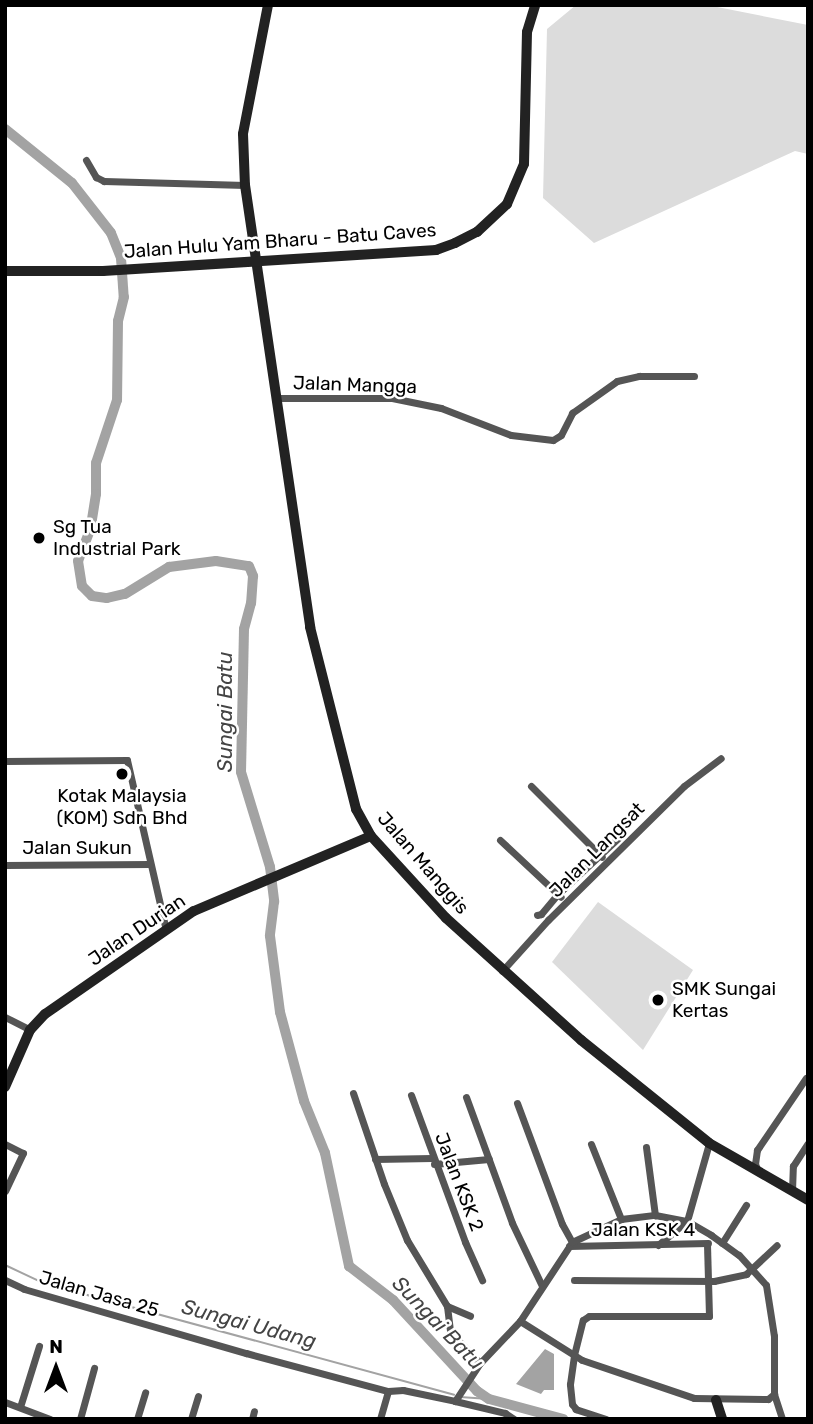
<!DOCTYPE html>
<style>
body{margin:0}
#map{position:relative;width:813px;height:1424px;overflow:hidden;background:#fff;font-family:Rubik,sans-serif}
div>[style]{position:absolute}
.green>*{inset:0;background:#dcdcdc}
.water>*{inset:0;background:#a3a3a3}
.stream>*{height:2px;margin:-1px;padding:0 1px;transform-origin:1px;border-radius:1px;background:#a3a3a3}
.river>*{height:10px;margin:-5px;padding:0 5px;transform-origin:5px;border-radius:5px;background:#a3a3a3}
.street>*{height:7px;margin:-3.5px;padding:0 3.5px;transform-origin:3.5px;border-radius:3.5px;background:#555}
.secondary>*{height:10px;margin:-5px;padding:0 5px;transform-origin:5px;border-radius:5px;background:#222}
.dots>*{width:19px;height:19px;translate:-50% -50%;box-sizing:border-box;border:4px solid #fff;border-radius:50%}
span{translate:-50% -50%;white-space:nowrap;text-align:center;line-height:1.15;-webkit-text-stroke:5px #fff;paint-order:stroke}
.street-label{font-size:19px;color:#000}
.poi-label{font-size:19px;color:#000}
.left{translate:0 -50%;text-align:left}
.water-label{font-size:21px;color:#444;font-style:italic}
.frame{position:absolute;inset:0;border:7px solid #000;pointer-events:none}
.north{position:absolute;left:21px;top:1333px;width:70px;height:70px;-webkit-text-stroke:5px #fff;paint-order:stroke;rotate:0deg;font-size:19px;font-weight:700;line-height:28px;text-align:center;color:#000}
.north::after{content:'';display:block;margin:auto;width:24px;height:32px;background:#000;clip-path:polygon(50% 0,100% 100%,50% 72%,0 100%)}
</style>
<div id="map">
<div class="green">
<div style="clip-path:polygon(576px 5px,707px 5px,808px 25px,808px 154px,795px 151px,594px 243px,543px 198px,547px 29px)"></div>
<div style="clip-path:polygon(598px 902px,693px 970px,643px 1050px,552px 962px)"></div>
</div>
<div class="water">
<div style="clip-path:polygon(545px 1349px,554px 1354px,554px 1390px,544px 1390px,541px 1394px,516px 1384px)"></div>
</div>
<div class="stream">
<div style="left:5px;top:1265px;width:42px;rotate:25.3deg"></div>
<div style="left:43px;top:1283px;width:426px;rotate:15.2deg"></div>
<div style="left:460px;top:1397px;width:29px;rotate:4deg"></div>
</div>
<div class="river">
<div style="left:5px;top:129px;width:86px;rotate:38.9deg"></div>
<div style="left:72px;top:183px;width:63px;rotate:52deg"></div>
<div style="left:111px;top:233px;width:27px;rotate:68deg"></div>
<div style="left:121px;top:258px;width:39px;rotate:86deg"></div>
<div style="left:124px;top:297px;width:25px;rotate:104deg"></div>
<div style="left:118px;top:321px;width:79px;rotate:90.7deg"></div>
<div style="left:117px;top:400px;width:66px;rotate:108.4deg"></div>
<div style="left:96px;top:463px;width:31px;rotate:90deg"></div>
<div style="left:96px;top:494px;width:36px;rotate:99deg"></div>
<div style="left:90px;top:530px;width:33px;rotate:111deg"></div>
<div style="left:78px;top:561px;width:25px;rotate:81deg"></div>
<div style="left:82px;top:586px;width:14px;rotate:45deg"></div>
<div style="left:92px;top:596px;width:15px;rotate:8deg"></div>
<div style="left:107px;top:598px;width:18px;rotate:-13deg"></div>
<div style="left:125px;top:594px;width:52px;rotate:-31.5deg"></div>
<div style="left:169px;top:567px;width:47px;rotate:-7.3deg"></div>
<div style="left:216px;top:561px;width:33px;rotate:9deg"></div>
<div style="left:249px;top:566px;width:11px;rotate:68deg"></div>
<div style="left:253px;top:576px;width:27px;rotate:94deg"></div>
<div style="left:251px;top:603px;width:27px;rotate:105deg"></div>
<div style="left:244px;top:629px;width:143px;rotate:91.2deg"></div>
<div style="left:241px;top:772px;width:99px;rotate:73deg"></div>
<div style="left:270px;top:867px;width:35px;rotate:83deg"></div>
<div style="left:274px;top:902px;width:34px;rotate:97deg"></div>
<div style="left:270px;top:936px;width:77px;rotate:82.5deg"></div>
<div style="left:280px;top:1012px;width:92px;rotate:74.9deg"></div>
<div style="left:304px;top:1101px;width:56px;rotate:68deg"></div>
<div style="left:325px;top:1153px;width:116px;rotate:78deg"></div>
<div style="left:349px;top:1266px;width:56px;rotate:37.7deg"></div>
<div style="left:393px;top:1300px;width:124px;rotate:47.3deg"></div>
<div style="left:477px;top:1391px;width:14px;rotate:34deg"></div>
<div style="left:489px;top:1399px;width:77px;rotate:15.1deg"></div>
</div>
<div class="street">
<div style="left:86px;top:160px;width:20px;rotate:60deg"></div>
<div style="left:96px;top:177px;width:9px;rotate:27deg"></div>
<div style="left:104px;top:181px;width:141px;rotate:1.6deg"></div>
<div style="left:275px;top:398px;width:117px"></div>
<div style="left:392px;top:398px;width:50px;rotate:11.5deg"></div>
<div style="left:441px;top:408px;width:75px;rotate:21.1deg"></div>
<div style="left:511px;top:435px;width:42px;rotate:6.8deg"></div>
<div style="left:553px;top:440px;width:9px;rotate:-32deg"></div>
<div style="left:561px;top:435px;width:25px;rotate:-63deg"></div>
<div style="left:572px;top:413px;width:55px;rotate:-35.4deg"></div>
<div style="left:617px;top:381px;width:23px;rotate:-13deg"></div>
<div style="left:639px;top:376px;width:55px"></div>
<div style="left:5px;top:761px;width:122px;rotate:-0.5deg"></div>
<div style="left:127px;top:760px;width:174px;rotate:77.1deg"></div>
<div style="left:531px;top:786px;width:100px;rotate:45deg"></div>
<div style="left:500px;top:840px;width:83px;rotate:43.1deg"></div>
<div style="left:5px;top:865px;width:145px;rotate:-0.4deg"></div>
<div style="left:537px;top:915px;width:4px;rotate:-14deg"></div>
<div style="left:541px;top:914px;width:26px;rotate:-50deg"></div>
<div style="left:558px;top:894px;width:82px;rotate:-43deg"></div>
<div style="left:502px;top:971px;width:69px;rotate:-48deg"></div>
<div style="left:548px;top:920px;width:191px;rotate:-44.6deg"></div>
<div style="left:684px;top:786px;width:46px;rotate:-37.1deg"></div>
<div style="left:5px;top:1017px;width:28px;rotate:27deg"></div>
<div style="left:353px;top:1093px;width:96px;rotate:71.2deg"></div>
<div style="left:384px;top:1184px;width:61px;rotate:67.7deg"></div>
<div style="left:407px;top:1240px;width:77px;rotate:58.8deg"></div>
<div style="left:447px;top:1306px;width:25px;rotate:23deg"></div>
<div style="left:411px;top:1095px;width:157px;rotate:69.8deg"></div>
<div style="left:465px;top:1242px;width:42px;rotate:65.9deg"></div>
<div style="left:466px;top:1097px;width:134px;rotate:69.9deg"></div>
<div style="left:512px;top:1223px;width:70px;rotate:64.5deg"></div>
<div style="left:517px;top:1103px;width:129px;rotate:69.6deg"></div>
<div style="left:562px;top:1224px;width:21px;rotate:61deg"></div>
<div style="left:5px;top:1144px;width:20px;rotate:27deg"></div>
<div style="left:23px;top:1153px;width:42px;rotate:115.3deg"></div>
<div style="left:591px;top:1144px;width:81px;rotate:68.2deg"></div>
<div style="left:646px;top:1147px;width:69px;rotate:82.5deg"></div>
<div style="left:375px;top:1159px;width:57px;rotate:-1deg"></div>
<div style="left:434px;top:1164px;width:55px;rotate:-5.2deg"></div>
<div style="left:758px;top:1171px;width:8px;rotate:-113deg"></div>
<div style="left:755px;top:1164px;width:14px;rotate:-82deg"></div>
<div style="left:757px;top:1150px;width:87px;rotate:-55.8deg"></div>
<div style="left:792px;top:1191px;width:25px;rotate:-88deg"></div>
<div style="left:793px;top:1166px;width:27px;rotate:-57deg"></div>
<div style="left:687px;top:1221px;width:81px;rotate:-74.2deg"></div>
<div style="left:722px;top:1243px;width:45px;rotate:-57.7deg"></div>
<div style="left:658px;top:1245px;width:38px;rotate:-40deg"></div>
<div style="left:569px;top:1246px;width:139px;rotate:-1.2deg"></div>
<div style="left:5px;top:1280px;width:21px;rotate:25deg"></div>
<div style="left:24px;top:1289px;width:231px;rotate:16.1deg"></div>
<div style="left:246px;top:1353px;width:147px;rotate:15deg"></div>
<div style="left:388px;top:1391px;width:15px;rotate:-4deg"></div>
<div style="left:403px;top:1390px;width:53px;rotate:11.9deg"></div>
<div style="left:455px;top:1401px;width:51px;rotate:13.5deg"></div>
<div style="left:505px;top:1413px;width:11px;rotate:34deg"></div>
<div style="left:574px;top:1280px;width:140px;rotate:0.4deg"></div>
<div style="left:714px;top:1281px;width:33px;rotate:-12deg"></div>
<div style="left:746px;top:1274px;width:42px;rotate:-43.1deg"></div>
<div style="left:447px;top:1306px;width:26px;rotate:83deg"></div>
<div style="left:450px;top:1332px;width:43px;rotate:45.9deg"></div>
<div style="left:520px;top:1321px;width:73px;rotate:32.2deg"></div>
<div style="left:582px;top:1360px;width:118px;rotate:18.7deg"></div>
<div style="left:694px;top:1398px;width:74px;rotate:0.8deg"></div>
<div style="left:768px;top:1399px;width:8px;rotate:-40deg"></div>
<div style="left:455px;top:1401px;width:45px;rotate:-56.7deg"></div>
<div style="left:480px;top:1363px;width:58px;rotate:-46.4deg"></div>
<div style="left:520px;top:1321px;width:95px;rotate:-56.6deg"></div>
<div style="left:572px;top:1242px;width:54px;rotate:-25.1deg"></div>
<div style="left:621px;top:1219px;width:34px;rotate:-7deg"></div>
<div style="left:655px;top:1215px;width:33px;rotate:11deg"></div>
<div style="left:687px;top:1221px;width:28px;rotate:30deg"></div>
<div style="left:711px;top:1235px;width:34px;rotate:36deg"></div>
<div style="left:739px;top:1255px;width:40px;rotate:48deg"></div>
<div style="left:766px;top:1285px;width:52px;rotate:81.1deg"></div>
<div style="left:774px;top:1336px;width:58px;rotate:90deg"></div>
<div style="left:774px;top:1394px;width:26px;rotate:72deg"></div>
<div style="left:5px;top:1402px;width:48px;rotate:20.7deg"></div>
<div style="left:20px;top:1407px;width:64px;rotate:-72.7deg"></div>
<div style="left:80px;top:1419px;width:53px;rotate:-74.6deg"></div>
<div style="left:137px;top:1419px;width:28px;rotate:-73deg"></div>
<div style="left:191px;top:1419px;width:24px;rotate:-73deg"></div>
<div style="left:252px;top:1419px;width:8px;rotate:-76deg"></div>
<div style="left:380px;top:1419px;width:29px;rotate:-74deg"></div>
<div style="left:606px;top:1419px;width:32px;rotate:-162deg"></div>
<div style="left:576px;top:1409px;width:6px;rotate:-129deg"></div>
<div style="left:572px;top:1404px;width:20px;rotate:-96deg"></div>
<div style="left:570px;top:1384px;width:29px;rotate:-82deg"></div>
<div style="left:574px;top:1355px;width:36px;rotate:-76deg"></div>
<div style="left:583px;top:1320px;width:7px;rotate:-34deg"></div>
<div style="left:589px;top:1316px;width:120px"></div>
<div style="left:709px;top:1316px;width:71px;rotate:-91.6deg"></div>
</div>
<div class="secondary">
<div style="left:268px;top:5px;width:131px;rotate:101deg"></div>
<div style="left:243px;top:134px;width:51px;rotate:87.8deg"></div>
<div style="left:245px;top:185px;width:447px;rotate:81.6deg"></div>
<div style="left:310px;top:627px;width:188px;rotate:75.8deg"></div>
<div style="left:356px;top:809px;width:31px;rotate:61deg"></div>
<div style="left:371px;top:836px;width:111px;rotate:47.6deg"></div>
<div style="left:446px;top:918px;width:182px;rotate:42.1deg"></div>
<div style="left:581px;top:1040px;width:164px;rotate:38.8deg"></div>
<div style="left:709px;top:1143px;width:114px;rotate:29.9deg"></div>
<div style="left:5px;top:271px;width:98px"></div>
<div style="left:103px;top:271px;width:334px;rotate:-3.6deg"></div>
<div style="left:436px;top:250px;width:20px;rotate:-20deg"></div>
<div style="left:455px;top:243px;width:25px;rotate:-27deg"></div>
<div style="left:477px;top:232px;width:41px;rotate:-43deg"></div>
<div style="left:507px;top:204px;width:43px;rotate:-67deg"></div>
<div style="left:524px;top:164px;width:132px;rotate:-88.7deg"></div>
<div style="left:527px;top:32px;width:28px;rotate:-73deg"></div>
<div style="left:5px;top:1087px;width:62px;rotate:-66.3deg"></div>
<div style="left:30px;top:1030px;width:22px;rotate:-47deg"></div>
<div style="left:45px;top:1014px;width:181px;rotate:-34.7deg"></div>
<div style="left:194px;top:911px;width:192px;rotate:-23deg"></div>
<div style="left:716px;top:1400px;width:20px;rotate:72deg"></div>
</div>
<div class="dots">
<div style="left:39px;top:538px;background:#000"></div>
<div style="left:122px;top:774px;background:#000"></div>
<div style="left:658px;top:1000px;background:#000"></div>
</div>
<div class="street-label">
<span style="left:280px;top:241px;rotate:-4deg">Jalan Hulu Yam Bharu - Batu Caves</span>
<span style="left:355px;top:385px;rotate:2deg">Jalan Mangga</span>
<span style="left:77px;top:848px">Jalan Sukun</span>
<span style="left:597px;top:850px;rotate:-45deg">Jalan Langsat</span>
<span style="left:423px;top:863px;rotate:49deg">Jalan Manggis</span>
<span style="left:137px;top:930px;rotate:-34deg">Jalan Durian</span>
<span style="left:459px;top:1182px;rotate:69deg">Jalan KSK 2</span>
<span style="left:643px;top:1230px">Jalan KSK 4</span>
<span style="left:99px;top:1294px;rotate:16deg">Jalan Jasa 25</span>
</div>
<div class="poi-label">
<span class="left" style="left:53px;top:538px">Sg Tua<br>Industrial Park</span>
<span style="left:122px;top:807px">Kotak Malaysia<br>(KOM) Sdn Bhd</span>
<span class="left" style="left:672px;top:1000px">SMK Sungai<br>Kertas</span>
</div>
<div class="water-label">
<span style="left:225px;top:712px;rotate:-90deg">Sungai Batu</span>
<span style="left:438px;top:1323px;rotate:46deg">Sungai Batu</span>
<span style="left:249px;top:1324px;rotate:15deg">Sungai Udang</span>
</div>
<div class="frame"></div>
<div class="north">N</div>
</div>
